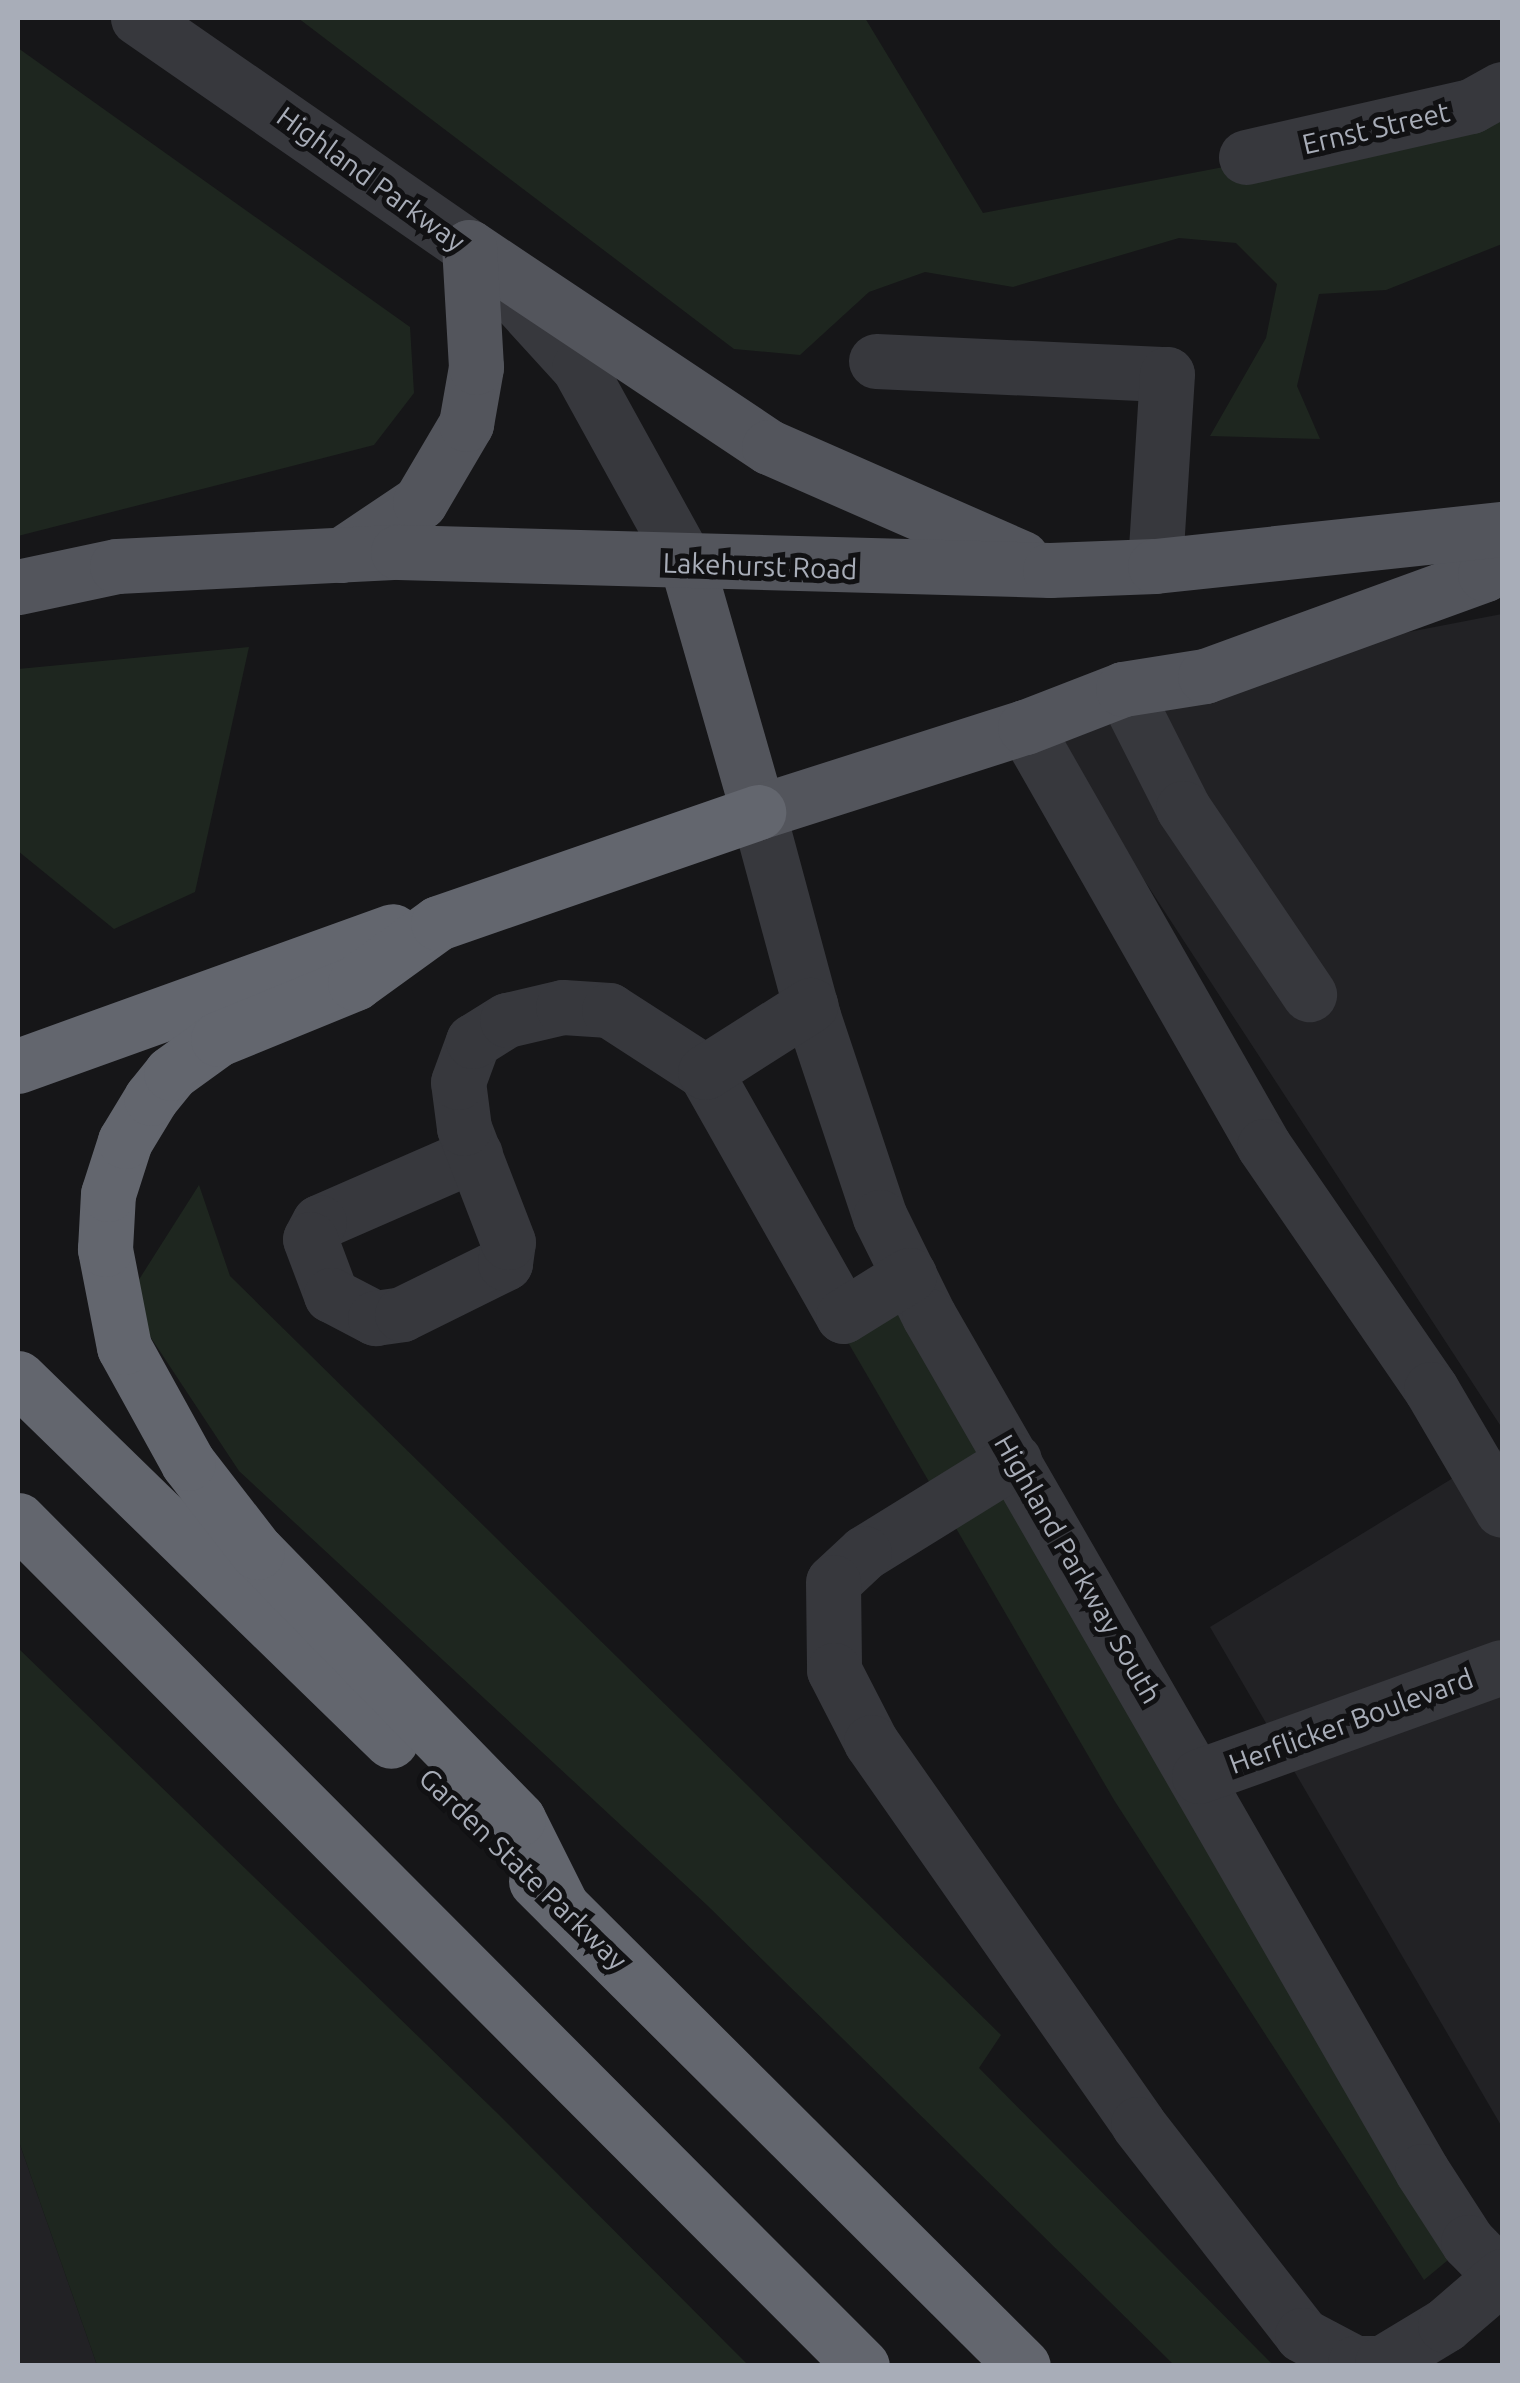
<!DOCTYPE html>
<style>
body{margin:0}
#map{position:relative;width:1520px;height:2383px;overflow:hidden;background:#161618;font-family:Ubuntu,sans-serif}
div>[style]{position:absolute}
.built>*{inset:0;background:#222225}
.green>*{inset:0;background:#1e261f}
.minor>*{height:55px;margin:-27.5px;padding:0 27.5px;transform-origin:27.5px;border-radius:27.5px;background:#37383d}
.major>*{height:55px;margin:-27.5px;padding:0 27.5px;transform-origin:27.5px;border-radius:27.5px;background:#53555c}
.highway>*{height:55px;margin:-27.5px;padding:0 27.5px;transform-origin:27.5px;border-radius:27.5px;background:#63666e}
span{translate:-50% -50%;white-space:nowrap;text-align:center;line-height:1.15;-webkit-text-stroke:10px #111113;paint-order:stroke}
.street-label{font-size:28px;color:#a8adb8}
.frame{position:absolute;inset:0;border:20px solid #a8adb8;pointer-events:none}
</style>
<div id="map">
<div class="built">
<div style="clip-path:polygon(1502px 614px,1502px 1428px,1052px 739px,1274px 658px)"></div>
<div style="clip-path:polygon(1502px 1448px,1502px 2127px,1210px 1627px)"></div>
<div style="clip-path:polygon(18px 2139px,97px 2365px,18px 2365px)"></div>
</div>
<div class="green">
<div style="clip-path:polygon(298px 18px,865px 18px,983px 213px,1502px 114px,1502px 244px,1386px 290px,1319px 294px,1297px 386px,1320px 439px,1210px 436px,1266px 338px,1277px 284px,1236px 243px,1179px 238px,1013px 287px,925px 272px,869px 292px,800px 355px,734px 349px)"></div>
<div style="clip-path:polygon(18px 48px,410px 327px,414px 393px,374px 445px,18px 536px)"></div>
<div style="clip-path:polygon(249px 647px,195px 892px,114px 929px,18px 851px,18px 669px)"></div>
<div style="clip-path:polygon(199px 1185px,230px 1276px,1001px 2035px,979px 2068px,1273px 2365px,1174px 2365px,708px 1906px,239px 1471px,126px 1300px)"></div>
<div style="clip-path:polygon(910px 1292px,1454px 2255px,1424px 2280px,1114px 1800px,842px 1332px)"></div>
<div style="clip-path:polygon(18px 1648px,496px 2112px,748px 2365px,97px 2365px,18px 2139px)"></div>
</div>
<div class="minor">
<div style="left:138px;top:18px;width:402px;rotate:34.7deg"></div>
<div style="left:469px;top:247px;width:164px;rotate:47.7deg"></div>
<div style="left:579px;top:368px;width:224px;rotate:61.1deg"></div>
<div style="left:1246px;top:157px;width:231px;rotate:-12.8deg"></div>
<div style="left:1471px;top:106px;width:35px;rotate:-29deg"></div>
<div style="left:876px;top:361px;width:291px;rotate:2.6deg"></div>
<div style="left:1167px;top:374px;width:192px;rotate:93.6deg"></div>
<div style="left:1123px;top:689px;width:133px;rotate:63.2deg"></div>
<div style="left:1183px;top:808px;width:225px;rotate:55.9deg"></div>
<div style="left:1025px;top:727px;width:482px;rotate:60.3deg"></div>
<div style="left:1264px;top:1146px;width:295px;rotate:55.5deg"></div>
<div style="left:1431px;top:1389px;width:140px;rotate:59.6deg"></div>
<div style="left:758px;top:812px;width:211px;rotate:74.9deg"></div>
<div style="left:813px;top:1016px;width:212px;rotate:71.6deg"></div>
<div style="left:880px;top:1217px;width:110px;rotate:63.7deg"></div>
<div style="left:929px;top:1316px;width:987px;rotate:60.03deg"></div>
<div style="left:1422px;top:2171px;width:85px;rotate:57.1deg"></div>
<div style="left:1468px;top:2242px;width:49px;rotate:45.8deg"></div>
<div style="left:705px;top:1072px;width:280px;rotate:60.5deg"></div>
<div style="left:843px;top:1316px;width:78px;rotate:-31.8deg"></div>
<div style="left:475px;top:1154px;width:170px;rotate:156.4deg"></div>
<div style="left:319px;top:1222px;width:19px;rotate:118deg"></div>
<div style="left:310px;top:1239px;width:60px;rotate:69.4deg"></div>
<div style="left:331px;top:1295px;width:50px;rotate:27.6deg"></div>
<div style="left:375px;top:1318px;width:27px;rotate:-8deg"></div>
<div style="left:402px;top:1314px;width:115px;rotate:-26.3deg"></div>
<div style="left:505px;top:1263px;width:21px;rotate:-82deg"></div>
<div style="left:508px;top:1242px;width:122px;rotate:-111.1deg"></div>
<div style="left:464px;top:1128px;width:46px;rotate:-97.4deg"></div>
<div style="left:458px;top:1082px;width:44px;rotate:-69.9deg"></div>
<div style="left:473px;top:1041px;width:40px;rotate:-32deg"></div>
<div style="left:507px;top:1020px;width:57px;rotate:-13.1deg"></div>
<div style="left:563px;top:1007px;width:46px;rotate:3.7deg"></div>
<div style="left:609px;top:1010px;width:114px;rotate:32.9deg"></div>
<div style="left:705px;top:1072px;width:125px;rotate:-32.5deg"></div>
<div style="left:1014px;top:1460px;width:176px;rotate:148.2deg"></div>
<div style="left:864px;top:1553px;width:42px;rotate:136.9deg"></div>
<div style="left:833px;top:1582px;width:88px;rotate:89.3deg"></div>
<div style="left:834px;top:1670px;width:81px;rotate:62.8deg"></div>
<div style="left:871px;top:1742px;width:466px;rotate:55deg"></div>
<div style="left:1138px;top:2124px;width:267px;rotate:52.1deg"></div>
<div style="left:1302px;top:2335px;width:60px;rotate:27.8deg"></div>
<div style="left:1355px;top:2363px;width:27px"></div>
<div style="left:1382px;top:2363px;width:74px;rotate:-31.1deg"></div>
<div style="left:1445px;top:2325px;width:75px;rotate:-40.7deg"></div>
<div style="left:1199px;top:1776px;width:322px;rotate:-19.8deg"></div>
</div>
<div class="major">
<div style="left:469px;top:247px;width:361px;rotate:33.7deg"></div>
<div style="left:769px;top:447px;width:276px;rotate:23.7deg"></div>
<div style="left:341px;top:555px;width:95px;rotate:-33.9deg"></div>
<div style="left:420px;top:502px;width:91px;rotate:-59.5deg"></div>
<div style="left:466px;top:424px;width:58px;rotate:-80deg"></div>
<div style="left:476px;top:367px;width:120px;rotate:-93.3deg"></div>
<div style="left:687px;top:564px;width:258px;rotate:74deg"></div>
<div style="left:758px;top:812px;width:280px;rotate:-17.7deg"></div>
<div style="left:1025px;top:727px;width:105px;rotate:-21.2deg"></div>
<div style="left:1123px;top:689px;width:83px;rotate:-9deg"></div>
<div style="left:1205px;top:676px;width:298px;rotate:-20deg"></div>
<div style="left:1485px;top:574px;width:21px;rotate:-35deg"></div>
<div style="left:18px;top:587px;width:101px;rotate:-12deg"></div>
<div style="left:117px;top:566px;width:281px;rotate:-2.9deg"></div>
<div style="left:398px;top:552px;width:652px;rotate:1.58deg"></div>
<div style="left:1050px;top:570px;width:105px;rotate:-2.2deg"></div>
<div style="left:1155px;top:566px;width:349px;rotate:-6.1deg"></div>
</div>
<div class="highway">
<div style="left:18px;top:1066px;width:398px;rotate:-19.8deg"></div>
<div style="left:18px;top:1378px;width:520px;rotate:44.22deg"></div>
<div style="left:18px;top:1520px;width:1195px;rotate:45.07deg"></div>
<div style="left:536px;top:1881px;width:687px;rotate:44.88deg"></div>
<div style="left:562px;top:1907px;width:98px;rotate:-116.6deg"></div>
<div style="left:518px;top:1819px;width:373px;rotate:-134.3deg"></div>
<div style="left:257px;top:1552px;width:113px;rotate:-127.8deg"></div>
<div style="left:188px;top:1463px;width:132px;rotate:-118.9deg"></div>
<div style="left:124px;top:1347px;width:100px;rotate:-101deg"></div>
<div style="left:105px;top:1249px;width:55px;rotate:-86.9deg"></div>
<div style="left:108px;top:1194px;width:56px;rotate:-72.2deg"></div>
<div style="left:125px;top:1141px;width:50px;rotate:-58.8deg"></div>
<div style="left:151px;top:1098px;width:32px;rotate:-51deg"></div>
<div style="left:171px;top:1073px;width:58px;rotate:-35.9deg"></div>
<div style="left:218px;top:1039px;width:148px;rotate:-22.2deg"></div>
<div style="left:355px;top:983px;width:102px;rotate:-35.9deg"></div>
<div style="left:438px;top:923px;width:339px;rotate:-19.1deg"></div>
</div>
<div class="street-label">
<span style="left:1376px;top:128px;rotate:-13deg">Ernst Street</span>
<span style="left:371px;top:179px;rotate:36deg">Highland Parkway</span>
<span style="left:760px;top:566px;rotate:2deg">Lakehurst Road</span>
<span style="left:1078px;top:1569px;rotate:60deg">Highland Parkway South</span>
<span style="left:1351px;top:1721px;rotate:-20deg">Herflicker Boulevard</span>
<span style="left:523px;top:1869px;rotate:44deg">Garden State Parkway</span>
</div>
<div class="frame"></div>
</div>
